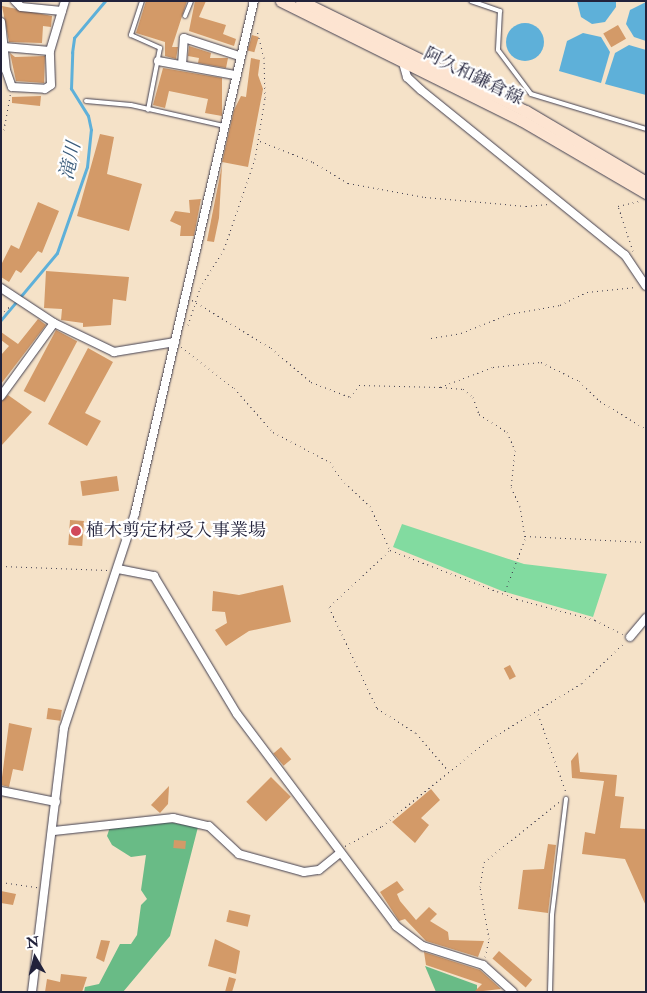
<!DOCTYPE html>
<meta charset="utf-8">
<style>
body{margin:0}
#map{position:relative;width:647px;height:993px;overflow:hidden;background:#f5e2c8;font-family:"IM FELL Double Pica","Noto Serif JP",serif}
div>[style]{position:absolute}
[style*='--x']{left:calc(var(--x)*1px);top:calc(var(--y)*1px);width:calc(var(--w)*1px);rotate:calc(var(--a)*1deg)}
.green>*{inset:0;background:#82dba0}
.forest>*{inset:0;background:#69bb86}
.water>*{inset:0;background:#5eb0d9}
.round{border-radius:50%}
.stream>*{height:2.5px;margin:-1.25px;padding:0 1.25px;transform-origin:1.25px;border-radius:1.25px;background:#5eb0d9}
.building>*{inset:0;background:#d39a68;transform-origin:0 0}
.path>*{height:1px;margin-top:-0.5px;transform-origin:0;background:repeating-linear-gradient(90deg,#423f50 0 1px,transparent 0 5px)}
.roads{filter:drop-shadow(0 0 1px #423f50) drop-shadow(0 0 1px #423f50)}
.lane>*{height:4px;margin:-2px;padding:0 2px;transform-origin:2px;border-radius:2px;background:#fff}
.street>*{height:8px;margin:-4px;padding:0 4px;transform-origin:4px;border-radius:4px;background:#fff}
.secondary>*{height:11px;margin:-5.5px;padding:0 5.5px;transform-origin:5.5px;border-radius:5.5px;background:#fde4d1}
.dots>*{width:14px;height:14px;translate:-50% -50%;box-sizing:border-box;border:2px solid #fff;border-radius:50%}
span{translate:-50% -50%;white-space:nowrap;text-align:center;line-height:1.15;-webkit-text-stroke:4.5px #fff;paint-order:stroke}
.street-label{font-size:18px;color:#22223b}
.poi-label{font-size:18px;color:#22223b}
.left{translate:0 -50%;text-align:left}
.water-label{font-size:19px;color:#3a5b7a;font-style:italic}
.frame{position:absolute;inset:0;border:2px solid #22223b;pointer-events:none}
.north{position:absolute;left:10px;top:933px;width:50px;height:50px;-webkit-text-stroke:4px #fff;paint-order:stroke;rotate:352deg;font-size:14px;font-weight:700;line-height:20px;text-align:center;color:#22223b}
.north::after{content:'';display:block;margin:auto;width:18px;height:22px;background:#22223b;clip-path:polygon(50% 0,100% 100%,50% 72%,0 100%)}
</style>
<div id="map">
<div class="green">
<div style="clip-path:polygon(402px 524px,524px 564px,607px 574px,593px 617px,502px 591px,393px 547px)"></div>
</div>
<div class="forest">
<div style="clip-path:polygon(156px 820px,198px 827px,170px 936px,123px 992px,84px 992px,85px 987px,99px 984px,120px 944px,131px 944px,137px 935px,141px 905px,147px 899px,141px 890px,146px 855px,131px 857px,112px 845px,107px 836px,111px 824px)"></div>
<div style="clip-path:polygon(425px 966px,477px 985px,477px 992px,436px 992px)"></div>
</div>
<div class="water">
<div style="clip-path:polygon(577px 1px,616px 1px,616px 7px,605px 22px,592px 24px,581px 17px)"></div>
<div style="clip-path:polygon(646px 2px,646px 41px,634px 37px,626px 24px,630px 10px)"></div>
<div class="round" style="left:506px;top:23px;width:38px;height:38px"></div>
<div style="clip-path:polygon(583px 33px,601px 37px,610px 52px,601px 83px,559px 71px,567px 41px)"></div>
<div style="clip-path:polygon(629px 45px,646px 50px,646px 95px,605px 84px,615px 53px)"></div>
</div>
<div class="stream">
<div style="--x:1;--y:320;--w:87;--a:-50.1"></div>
<div style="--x:57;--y:253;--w:91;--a:-70.8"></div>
<div style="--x:87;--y:167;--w:37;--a:-84"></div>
<div style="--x:91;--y:130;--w:14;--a:-102"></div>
<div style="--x:88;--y:116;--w:32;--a:-122"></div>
<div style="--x:71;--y:89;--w:36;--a:-88"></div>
<div style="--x:72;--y:53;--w:15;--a:-82"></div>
<div style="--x:74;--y:38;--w:48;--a:-50"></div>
</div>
<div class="building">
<div style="clip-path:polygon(146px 1px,187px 1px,172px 47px,178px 47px,176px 59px,165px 56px,165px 42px,136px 33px)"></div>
<div style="clip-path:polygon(195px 1px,206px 1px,199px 17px,226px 25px,223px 34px,236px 39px,234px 46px,189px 31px)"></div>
<div style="clip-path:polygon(2px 6px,52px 16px,51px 27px,43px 26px,42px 43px,9px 42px)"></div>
<div style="left:618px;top:25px;width:16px;height:17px;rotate:60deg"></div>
<div style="left:252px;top:35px;width:7px;height:16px;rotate:16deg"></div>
<div style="clip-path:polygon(189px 46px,211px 53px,210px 58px,228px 58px,226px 68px,198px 63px,199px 58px,188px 56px)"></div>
<div style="clip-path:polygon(10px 53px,15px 57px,45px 56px,44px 83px,16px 81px)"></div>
<div style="clip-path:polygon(251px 58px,260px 60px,258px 75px,263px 89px,248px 167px,222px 162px,234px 110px,241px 96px,246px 97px)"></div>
<div style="clip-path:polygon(163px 68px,222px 78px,222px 116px,205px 113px,208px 99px,174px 92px,169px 91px,165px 108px,153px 105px)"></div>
<div style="clip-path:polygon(41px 96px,40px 106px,12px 103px,12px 97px)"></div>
<div style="clip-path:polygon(100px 134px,114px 137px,107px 174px,142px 184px,129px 231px,77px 216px)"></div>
<div style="clip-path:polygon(222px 165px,219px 218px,214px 242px,207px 241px)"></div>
<div style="clip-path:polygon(201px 199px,194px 236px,180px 236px,181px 226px,170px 221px,175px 211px,190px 213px,189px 200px)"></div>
<div style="clip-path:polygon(38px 202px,59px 211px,42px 253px,38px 251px,21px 273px,16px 270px,9px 282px,1px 277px,1px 265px,11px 245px,19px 249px)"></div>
<div style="clip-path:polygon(46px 271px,129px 277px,126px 301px,113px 299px,111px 325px,83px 327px,83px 323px,61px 320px,62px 309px,44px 308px)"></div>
<div style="clip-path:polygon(38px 319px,46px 325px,1px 384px,1px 355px,9px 346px,1px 340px,1px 332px,18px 344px)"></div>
<div style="left:56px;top:330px;width:24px;height:69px;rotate:28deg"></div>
<div style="clip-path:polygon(88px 348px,113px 362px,85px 413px,101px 421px,87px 446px,48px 424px)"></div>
<div style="clip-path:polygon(8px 395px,32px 412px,1px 446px,1px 402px)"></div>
<div style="left:117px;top:476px;width:15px;height:37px;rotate:82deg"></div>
<div style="left:70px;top:520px;width:14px;height:25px;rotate:4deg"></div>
<div style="clip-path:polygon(283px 585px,291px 622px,249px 631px,226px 646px,215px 630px,227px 623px,225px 612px,212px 611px,213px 591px,239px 595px)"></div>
<div style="left:510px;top:665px;width:13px;height:7px;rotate:63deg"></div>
<div style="left:48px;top:708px;width:14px;height:11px;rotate:8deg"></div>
<div style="clip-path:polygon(9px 723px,32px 728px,23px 771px,13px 769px,9px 787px,1px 785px)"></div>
<div style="left:281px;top:747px;width:16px;height:10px;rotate:50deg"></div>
<div style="clip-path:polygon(578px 752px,580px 772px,617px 775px,615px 796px,624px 797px,620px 828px,646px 829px,646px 906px,625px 859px,582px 854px,585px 832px,595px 834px,604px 781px,572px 778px,571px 761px)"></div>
<div style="left:271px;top:777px;width:28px;height:35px;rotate:45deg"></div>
<div style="clip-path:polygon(169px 786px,168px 804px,160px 813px,151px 805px)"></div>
<div style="clip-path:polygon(431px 789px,440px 800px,421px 818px,429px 825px,415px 843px,392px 822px)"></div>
<div style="left:174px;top:840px;width:12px;height:8px;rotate:5deg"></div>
<div style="clip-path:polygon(548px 844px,556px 845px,548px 913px,518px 909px,523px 870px,544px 869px)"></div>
<div style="clip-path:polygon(397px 881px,404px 890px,397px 894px,400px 901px,416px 920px,429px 907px,437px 914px,430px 921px,448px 932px,449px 940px,484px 941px,478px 957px,426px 941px,405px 919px,399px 921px,380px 892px)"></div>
<div style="clip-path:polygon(1px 891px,16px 894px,13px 905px,1px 903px)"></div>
<div style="left:229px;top:910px;width:22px;height:12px;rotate:13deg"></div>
<div style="clip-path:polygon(215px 939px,240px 951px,236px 974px,208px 966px)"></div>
<div style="clip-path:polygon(101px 940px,110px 941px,104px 962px,96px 958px)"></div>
<div style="left:499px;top:951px;width:44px;height:10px;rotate:41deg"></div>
<div style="clip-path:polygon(424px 952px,480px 970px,501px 989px,474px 992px,482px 984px,426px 965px)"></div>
<div style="clip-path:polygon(61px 974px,87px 977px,82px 992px,45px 992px,47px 979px,60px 982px)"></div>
<div style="clip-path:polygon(229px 977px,236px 979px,232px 992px,225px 992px)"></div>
</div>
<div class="path">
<div style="--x:4;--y:130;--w:36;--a:-80"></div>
<div style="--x:260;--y:141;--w:57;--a:21.6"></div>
<div style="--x:313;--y:162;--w:41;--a:31"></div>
<div style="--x:348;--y:183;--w:78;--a:10.3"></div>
<div style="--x:425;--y:197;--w:101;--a:5.1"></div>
<div style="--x:526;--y:206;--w:23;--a:-5"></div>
<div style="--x:633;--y:251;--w:47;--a:-108.4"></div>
<div style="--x:618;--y:206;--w:23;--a:-13"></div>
<div style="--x:192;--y:300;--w:92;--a:31.3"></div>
<div style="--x:271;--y:348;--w:52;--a:40.4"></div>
<div style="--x:311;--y:382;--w:42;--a:21"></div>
<div style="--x:350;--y:397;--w:15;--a:-53"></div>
<div style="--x:359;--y:385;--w:81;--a:1.4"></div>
<div style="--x:440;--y:387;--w:57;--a:-20.7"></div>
<div style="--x:493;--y:367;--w:48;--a:-5.9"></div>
<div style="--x:541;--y:362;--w:42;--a:26.6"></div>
<div style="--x:579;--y:381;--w:29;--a:44"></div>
<div style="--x:600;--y:401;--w:54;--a:31.3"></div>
<div style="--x:1;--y:315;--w:14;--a:-45"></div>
<div style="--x:188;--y:325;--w:39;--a:-72"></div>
<div style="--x:200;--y:288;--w:46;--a:-58.4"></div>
<div style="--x:224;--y:249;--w:95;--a:-71"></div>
<div style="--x:255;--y:159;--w:62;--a:-80.7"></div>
<div style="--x:265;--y:98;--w:40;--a:-91.4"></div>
<div style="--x:264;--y:58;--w:30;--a:-104"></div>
<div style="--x:431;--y:338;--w:30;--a:-9"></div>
<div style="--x:461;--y:333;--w:52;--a:-21.6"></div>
<div style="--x:509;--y:314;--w:52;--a:-10"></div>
<div style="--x:560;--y:305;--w:30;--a:-26"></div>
<div style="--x:587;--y:292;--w:49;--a:-5.8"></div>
<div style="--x:181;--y:347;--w:67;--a:37.7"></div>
<div style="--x:234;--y:388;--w:59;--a:48.4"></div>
<div style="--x:273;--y:432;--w:64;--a:27.8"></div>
<div style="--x:330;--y:462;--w:20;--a:57"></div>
<div style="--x:341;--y:479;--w:40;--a:43"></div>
<div style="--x:370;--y:506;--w:48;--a:65.6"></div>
<div style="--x:390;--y:550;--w:136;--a:21.1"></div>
<div style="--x:517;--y:599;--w:81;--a:15.1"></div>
<div style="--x:595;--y:620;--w:31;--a:27"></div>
<div style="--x:441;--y:387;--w:22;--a:5"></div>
<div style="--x:463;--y:389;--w:13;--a:39"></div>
<div style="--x:473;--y:397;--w:18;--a:71"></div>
<div style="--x:479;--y:414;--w:33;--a:33"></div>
<div style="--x:507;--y:432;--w:20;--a:66"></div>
<div style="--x:515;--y:450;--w:37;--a:96"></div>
<div style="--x:511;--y:487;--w:21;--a:65"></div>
<div style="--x:520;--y:506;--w:33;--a:81"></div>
<div style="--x:525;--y:539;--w:59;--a:110.9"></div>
<div style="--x:525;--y:536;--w:121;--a:2.8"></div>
<div style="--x:389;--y:551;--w:82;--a:137"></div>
<div style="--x:329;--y:607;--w:112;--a:64.6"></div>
<div style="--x:377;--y:708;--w:46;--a:32.7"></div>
<div style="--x:416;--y:733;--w:48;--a:49.3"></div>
<div style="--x:1;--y:566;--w:107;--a:2.1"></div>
<div style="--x:538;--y:714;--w:83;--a:70.3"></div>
<div style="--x:345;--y:846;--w:42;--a:-28.4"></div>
<div style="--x:382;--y:826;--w:135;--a:-39"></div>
<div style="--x:487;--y:741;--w:111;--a:-31.4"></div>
<div style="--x:582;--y:683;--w:57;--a:-43.6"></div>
<div style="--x:1;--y:882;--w:37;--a:8"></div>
<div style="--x:485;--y:957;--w:18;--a:-77"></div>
<div style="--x:489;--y:939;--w:53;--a:-99.8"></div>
<div style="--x:480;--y:887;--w:25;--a:-81"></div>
<div style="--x:484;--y:862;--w:96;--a:-38.7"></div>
<div style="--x:1;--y:990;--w:6;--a:18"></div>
</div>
<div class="roads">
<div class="lane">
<div style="--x:142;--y:1;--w:36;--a:108"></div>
<div style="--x:131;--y:35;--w:32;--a:24"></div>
<div style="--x:160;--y:48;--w:63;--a:101"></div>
<div style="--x:471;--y:1;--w:31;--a:19"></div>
<div style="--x:500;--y:11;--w:39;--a:93"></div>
<div style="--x:498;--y:50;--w:55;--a:53.1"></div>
<div style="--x:531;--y:94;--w:120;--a:16.9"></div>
<div style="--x:185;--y:16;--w:16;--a:-68"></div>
<div style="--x:86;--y:101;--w:45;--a:5.1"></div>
<div style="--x:131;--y:105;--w:95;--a:12.7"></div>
<div style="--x:550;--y:992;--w:77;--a:-88.5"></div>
<div style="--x:552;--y:915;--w:117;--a:-83.1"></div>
</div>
<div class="street">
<div style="--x:15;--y:1;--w:8;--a:45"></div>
<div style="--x:21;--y:7;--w:41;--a:5.6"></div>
<div style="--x:1;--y:22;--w:48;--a:84.1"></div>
<div style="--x:6;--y:70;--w:18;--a:71"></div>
<div style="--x:12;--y:87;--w:33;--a:3"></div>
<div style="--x:45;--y:89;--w:7;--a:-34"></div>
<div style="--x:51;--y:85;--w:34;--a:-92"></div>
<div style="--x:50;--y:51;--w:52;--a:-73.3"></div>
<div style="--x:4;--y:47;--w:46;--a:5"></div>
<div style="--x:158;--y:61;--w:78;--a:10.3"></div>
<div style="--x:403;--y:63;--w:15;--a:74"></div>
<div style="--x:407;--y:77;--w:19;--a:43"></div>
<div style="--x:421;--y:90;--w:262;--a:39"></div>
<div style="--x:625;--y:255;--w:37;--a:56"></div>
<div style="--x:182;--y:65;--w:27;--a:-86"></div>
<div style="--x:184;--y:38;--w:58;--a:18.1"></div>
<div style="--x:1;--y:288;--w:64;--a:33.4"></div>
<div style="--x:54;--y:323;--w:67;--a:25.8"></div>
<div style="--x:114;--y:352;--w:62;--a:-9.3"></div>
<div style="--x:1;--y:396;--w:90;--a:-54"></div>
<div style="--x:118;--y:569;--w:37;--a:11"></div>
<div style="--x:154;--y:576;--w:161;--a:59"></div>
<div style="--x:237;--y:714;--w:265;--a:53.1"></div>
<div style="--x:396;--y:926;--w:34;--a:37"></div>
<div style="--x:423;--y:946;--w:63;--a:17.6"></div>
<div style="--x:483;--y:965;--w:40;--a:42"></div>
<div style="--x:630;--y:637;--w:25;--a:-50"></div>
<div style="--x:1;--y:791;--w:56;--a:11.3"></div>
<div style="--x:54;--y:831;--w:120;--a:-6.2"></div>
<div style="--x:173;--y:818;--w:37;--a:13"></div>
<div style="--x:209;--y:826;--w:41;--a:43"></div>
<div style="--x:239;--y:854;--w:67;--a:15.5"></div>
<div style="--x:304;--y:872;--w:15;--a:-8"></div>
<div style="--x:319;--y:870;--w:27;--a:-39"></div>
<div style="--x:32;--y:992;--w:266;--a:-83.1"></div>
<div style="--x:64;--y:728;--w:226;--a:-71.7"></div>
<div style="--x:135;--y:513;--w:526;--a:-76.92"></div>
</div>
<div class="secondary">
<div style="--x:281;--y:1;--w:268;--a:26.4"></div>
<div style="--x:521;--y:120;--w:145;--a:30.3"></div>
<div style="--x:301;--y:1;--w:250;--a:26.1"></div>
<div style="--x:526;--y:111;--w:139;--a:30.6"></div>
</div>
</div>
<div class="dots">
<div style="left:76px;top:531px;background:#d1495b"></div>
</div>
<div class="street-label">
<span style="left:473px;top:77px;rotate:26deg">阿久和鎌倉線</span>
</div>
<div class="poi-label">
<span class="left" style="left:86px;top:531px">植木剪定材受入事業場</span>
</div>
<div class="water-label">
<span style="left:71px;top:161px;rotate:-78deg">滝川</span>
</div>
<div class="frame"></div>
<div class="north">N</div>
</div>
